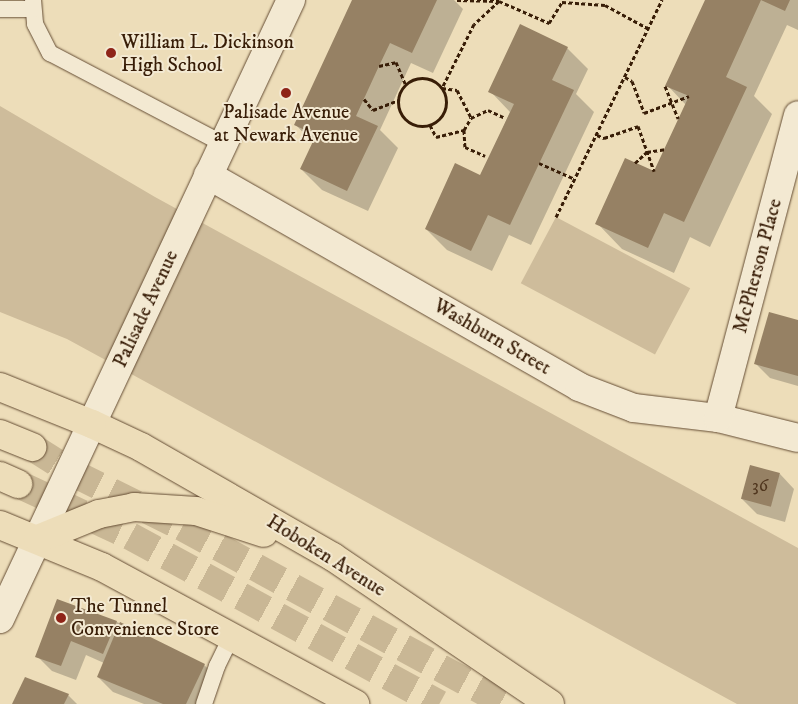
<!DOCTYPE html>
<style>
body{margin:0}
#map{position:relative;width:798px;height:704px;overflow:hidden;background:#edddb9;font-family:"IM FELL DW Pica",serif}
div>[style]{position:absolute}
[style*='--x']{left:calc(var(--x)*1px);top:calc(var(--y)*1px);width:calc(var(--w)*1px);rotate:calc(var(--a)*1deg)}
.green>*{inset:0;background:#cebc9b;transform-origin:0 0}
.shadow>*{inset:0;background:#0003}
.building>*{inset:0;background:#968164;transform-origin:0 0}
.motorway-tunnel>*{height:28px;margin-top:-14px;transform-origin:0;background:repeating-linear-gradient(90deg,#c9b795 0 28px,transparent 0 42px)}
.path>*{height:3px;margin-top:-1.5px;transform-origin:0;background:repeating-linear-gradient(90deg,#381d07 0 4px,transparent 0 6.5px)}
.path>.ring{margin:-1.5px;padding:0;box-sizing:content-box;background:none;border:3px solid #381d07;border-radius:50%}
.roads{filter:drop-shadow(0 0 1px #654d34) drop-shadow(0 0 1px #654d34)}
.service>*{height:16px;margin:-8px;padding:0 8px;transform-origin:8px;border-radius:8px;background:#f3e9d2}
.minor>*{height:28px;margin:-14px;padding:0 14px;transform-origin:14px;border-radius:14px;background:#f3e9d2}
.secondary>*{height:28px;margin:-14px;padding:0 14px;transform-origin:14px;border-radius:14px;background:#f3e9d2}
.primary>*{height:28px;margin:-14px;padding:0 14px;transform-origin:14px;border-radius:14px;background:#edddb9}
.motorway>*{height:28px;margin:-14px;padding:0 14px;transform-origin:14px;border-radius:14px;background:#edddb9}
.dots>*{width:14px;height:14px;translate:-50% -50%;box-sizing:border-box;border:2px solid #f3e9d2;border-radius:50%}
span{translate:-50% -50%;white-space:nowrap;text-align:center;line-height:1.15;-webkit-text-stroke:4px #f3e9d2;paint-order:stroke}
.number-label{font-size:18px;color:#50361e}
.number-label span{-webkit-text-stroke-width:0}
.poi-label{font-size:20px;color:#381d07}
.left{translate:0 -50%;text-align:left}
.street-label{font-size:20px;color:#381d07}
</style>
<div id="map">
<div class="green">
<div style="clip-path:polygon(0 106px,155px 197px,798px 548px,798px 704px,737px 704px,67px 339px,0 312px)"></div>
<div style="left:556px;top:217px;width:152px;height:75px;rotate:28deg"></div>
</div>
<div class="shadow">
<div style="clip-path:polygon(353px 0,454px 0,463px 9px,433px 73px,411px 63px,380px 130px,398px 148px,368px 211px,322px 190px,301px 169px,313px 143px,296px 125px)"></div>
<div style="clip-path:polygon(707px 0,798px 0,798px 30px,787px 25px,754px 96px,772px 114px,710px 247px,690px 237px,674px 273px,622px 249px,597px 223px,655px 173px,686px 105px,667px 85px)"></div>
<div style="clip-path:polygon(567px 48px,588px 69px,576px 94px,594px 112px,531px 245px,509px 235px,492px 271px,447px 250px,426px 229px,481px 177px,510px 112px,490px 91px)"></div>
<div style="clip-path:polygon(798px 322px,798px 386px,770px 378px,755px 363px)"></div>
<div style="clip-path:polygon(780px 474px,794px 489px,785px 522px,757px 514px,742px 499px)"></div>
<div style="clip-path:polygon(58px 601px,117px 622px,204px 665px,219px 679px,207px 704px,144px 704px,113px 692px,98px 677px,104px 663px,86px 655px,76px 680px,52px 671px,37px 656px)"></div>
<div style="clip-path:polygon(68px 695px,77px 704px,13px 704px)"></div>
</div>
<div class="building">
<div style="clip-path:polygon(352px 0,437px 0,412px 53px,390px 43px,379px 66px,356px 116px,378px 126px,347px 191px,300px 169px,316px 135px,294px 125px)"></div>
<div style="clip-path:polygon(705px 0,790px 0,785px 11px,761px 0,726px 77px,747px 87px,684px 222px,664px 213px,648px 248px,595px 224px,625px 158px,654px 171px,689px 96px,665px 86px)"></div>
<div style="clip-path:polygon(520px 24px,568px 47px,552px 80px,574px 90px,510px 225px,488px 215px,471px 251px,425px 229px,455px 163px,480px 175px,514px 104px,488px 92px)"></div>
<div style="clip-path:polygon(769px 312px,798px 320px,798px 376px,754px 364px)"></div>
<div style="left:750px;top:465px;width:31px;height:35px;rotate:15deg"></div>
<div style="clip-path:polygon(57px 599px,117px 621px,103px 654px,71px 641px,61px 666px,35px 657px)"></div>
<div style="clip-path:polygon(120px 622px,205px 664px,186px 704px,163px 704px,97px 677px)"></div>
<div style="clip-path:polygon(25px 677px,69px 694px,64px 704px,12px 704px)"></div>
</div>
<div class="motorway-tunnel">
<div style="--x:32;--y:447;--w:49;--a:32.4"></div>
<div style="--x:73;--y:473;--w:122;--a:26.4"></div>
<div style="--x:182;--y:527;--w:370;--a:28.6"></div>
<div style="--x:18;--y:484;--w:123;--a:24.9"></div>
<div style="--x:130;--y:536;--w:352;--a:28.5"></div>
</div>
<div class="path">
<div style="--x:457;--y:0;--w:42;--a:1.4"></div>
<div style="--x:499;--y:1;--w:55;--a:23.7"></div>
<div style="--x:549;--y:23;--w:25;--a:-58"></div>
<div style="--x:562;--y:2;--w:43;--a:4"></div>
<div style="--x:605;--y:5;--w:50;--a:28.6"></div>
<div style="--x:499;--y:1;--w:34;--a:137"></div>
<div style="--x:474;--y:24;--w:72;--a:116.6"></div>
<div style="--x:442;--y:88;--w:15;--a:8"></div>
<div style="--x:457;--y:90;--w:31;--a:63"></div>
<div style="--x:471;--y:118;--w:19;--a:-25"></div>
<div style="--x:488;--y:110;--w:17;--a:25"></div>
<div style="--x:379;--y:66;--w:17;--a:-13"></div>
<div style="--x:396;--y:62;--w:25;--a:67"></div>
<div style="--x:625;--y:77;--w:8;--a:30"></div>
<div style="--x:632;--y:81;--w:34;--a:69"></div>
<div style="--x:644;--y:113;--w:48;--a:-20.7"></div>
<div class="ring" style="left:398px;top:78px;width:45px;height:45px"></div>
<div style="--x:665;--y:86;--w:35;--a:68"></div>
<div style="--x:364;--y:99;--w:14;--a:51"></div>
<div style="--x:373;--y:110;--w:28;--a:-21"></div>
<div style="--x:430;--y:125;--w:13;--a:63"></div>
<div style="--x:436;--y:137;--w:29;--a:-14"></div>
<div style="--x:464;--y:130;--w:17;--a:87"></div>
<div style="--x:465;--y:147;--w:22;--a:24"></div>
<div style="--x:464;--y:130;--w:14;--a:-60"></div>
<div style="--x:597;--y:135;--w:8;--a:23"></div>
<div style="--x:604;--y:138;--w:36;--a:-19"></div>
<div style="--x:638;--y:126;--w:48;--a:70.4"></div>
<div style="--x:539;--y:163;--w:39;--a:24"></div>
<div style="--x:635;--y:163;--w:16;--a:-43"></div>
<div style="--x:647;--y:152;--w:18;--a:-9"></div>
<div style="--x:556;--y:217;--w:242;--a:-64"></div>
</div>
<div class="roads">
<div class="service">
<div style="--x:33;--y:0;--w:24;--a:85"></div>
<div style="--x:35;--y:24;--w:33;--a:63"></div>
<div style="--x:50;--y:53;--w:195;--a:27.7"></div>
<div style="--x:0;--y:9;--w:33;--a:0"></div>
<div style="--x:204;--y:704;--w:40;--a:-71.1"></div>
<div style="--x:217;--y:666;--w:34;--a:-64"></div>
</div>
<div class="minor">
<div style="--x:208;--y:175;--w:427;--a:29.7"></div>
<div style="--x:579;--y:387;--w:59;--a:20.9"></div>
<div style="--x:634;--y:408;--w:85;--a:6.8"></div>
<div style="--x:718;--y:418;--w:82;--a:14"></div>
<div style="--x:718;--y:418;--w:313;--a:-75.2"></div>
</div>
<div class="secondary">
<div style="--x:0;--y:619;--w:684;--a:-64.82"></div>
</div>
<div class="primary">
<div style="--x:92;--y:424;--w:54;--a:25.1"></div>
<div style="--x:141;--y:447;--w:221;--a:29.8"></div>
<div style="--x:333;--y:557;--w:262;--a:34.1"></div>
<div style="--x:0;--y:525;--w:110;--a:22.4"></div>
<div style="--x:102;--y:567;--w:288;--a:28.4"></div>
<div style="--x:38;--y:539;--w:66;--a:-22.3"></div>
<div style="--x:99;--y:514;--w:36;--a:-11"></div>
<div style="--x:134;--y:507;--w:62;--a:3.7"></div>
<div style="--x:196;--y:511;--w:71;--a:17.9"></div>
</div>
<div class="motorway">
<div style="--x:0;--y:387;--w:99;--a:21.9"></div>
<div style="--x:0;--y:434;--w:35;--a:22"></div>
<div style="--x:0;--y:476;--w:20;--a:24"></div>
</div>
</div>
<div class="dots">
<div style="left:111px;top:53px;background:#8f2418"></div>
<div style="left:286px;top:93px;background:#8f2418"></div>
<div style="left:61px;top:618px;background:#8f2418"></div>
</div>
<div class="number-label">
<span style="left:760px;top:486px">36</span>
</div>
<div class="poi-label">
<span class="left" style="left:121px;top:54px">William L. Dickinson<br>High School</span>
<span style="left:286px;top:124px">Palisade Avenue<br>at Newark Avenue</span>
<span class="left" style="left:71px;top:618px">The Tunnel<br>Convenience Store</span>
</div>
<div class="street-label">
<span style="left:758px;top:266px;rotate:-75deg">McPherson Place</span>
<span style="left:146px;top:309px;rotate:-65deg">Palisade Avenue</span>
<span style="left:492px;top:337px;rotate:30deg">Washburn Street</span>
<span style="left:326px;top:556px;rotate:32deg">Hoboken Avenue</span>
</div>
</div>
